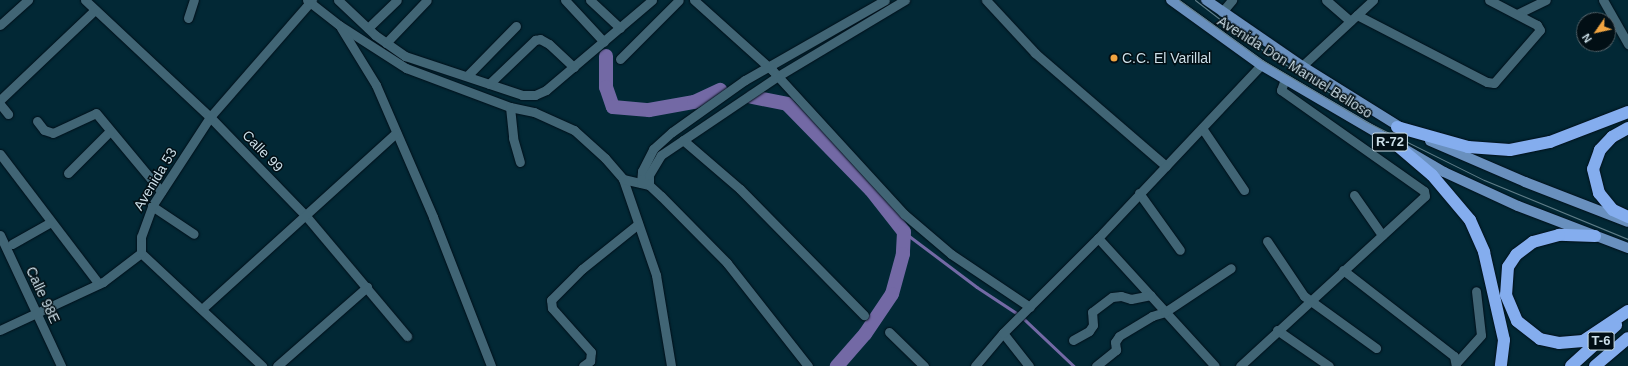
<!DOCTYPE html>
<style>
body{margin:0}
#map{position:relative;width:1628px;height:366px;overflow:hidden;background:#022835;font-family:Arial,sans-serif}
div>[style]{position:absolute}
[style*='--x']{left:calc(var(--x)*1px);top:calc(var(--y)*1px);width:calc(var(--w)*1px);rotate:calc(var(--a)*1deg)}
.stream>*{height:2.5px;margin:-1.25px;padding:0 1.25px;transform-origin:1.25px;border-radius:1.25px;background:#7369a5}
.river>*{height:14px;margin:-7px;padding:0 7px;transform-origin:7px;border-radius:7px;background:#7369a5}
.roads{filter:drop-shadow(0 0 1px #000f19) drop-shadow(0 0 1px #000f19)}
.minor>*{height:9px;margin:-4.5px;padding:0 4.5px;transform-origin:4.5px;border-radius:4.5px;background:#416575}
.major>*{height:10px;margin:-5px;padding:0 5px;transform-origin:5px;border-radius:5px;background:#6990be}
.highway>*{height:12px;margin:-6px;padding:0 6px;transform-origin:6px;border-radius:6px;background:#84adee}
.tram>*{height:1px;margin:-0.5px;padding:0 0.5px;transform-origin:0.5px;border-radius:0.5px;background:#607d88}
.dots>*{width:11px;height:11px;translate:-50% -50%;box-sizing:border-box;border:2px solid #020f15;border-radius:50%}
span{translate:-50% -50%;white-space:nowrap;text-align:center;line-height:1.15;-webkit-text-stroke:3px #020f15;paint-order:stroke}
.shield-label span{padding:1px 3px;background:#020f15;border:1px solid;border-radius:3px;-webkit-text-stroke-width:0}
.shield-label{font-size:13px;color:#ccdfe8;font-weight:700}
.poi-label{font-size:14px;color:#ccdfe8}
.left{translate:0 -50%;text-align:left}
.street-label{font-size:14px;color:#ccdfe8}
.north{position:absolute;left:1576px;top:12px;width:40px;height:40px;box-sizing:border-box;background:#020f15;border:1px solid #536269;border-radius:50%;rotate:236deg;font-size:11px;font-weight:700;line-height:16px;text-align:center;color:#ccdfe8}
.north::after{content:'';display:block;margin:auto;width:14px;height:18px;background:#f2a541;clip-path:polygon(50% 0,100% 100%,50% 72%,0 100%)}
</style>
<div id="map">
<div class="stream">
<div style="--x:904;--y:232;--w:91;--a:37"></div>
<div style="--x:977;--y:287;--w:49;--a:33.4"></div>
<div style="--x:1022;--y:317;--w:71;--a:43.3"></div>
</div>
<div class="river">
<div style="--x:606;--y:56;--w:31;--a:90"></div>
<div style="--x:606;--y:87;--w:21;--a:71"></div>
<div style="--x:613;--y:107;--w:36;--a:5"></div>
<div style="--x:649;--y:110;--w:46;--a:-10.1"></div>
<div style="--x:694;--y:102;--w:29;--a:-25"></div>
<div style="--x:752;--y:97;--w:36;--a:11"></div>
<div style="--x:787;--y:104;--w:120;--a:45.7"></div>
<div style="--x:871;--y:190;--w:53;--a:51.8"></div>
<div style="--x:904;--y:232;--w:22;--a:93"></div>
<div style="--x:903;--y:254;--w:41;--a:105.4"></div>
<div style="--x:892;--y:294;--w:48;--a:124"></div>
<div style="--x:865;--y:334;--w:43;--a:131.2"></div>
</div>
<div class="roads">
<div class="minor">
<div style="--x:85;--y:0;--w:171;--a:43.1"></div>
<div style="--x:210;--y:117;--w:138;--a:45.9"></div>
<div style="--x:306;--y:216;--w:157;--a:49.9"></div>
<div style="--x:307;--y:0;--w:41;--a:38"></div>
<div style="--x:339;--y:25;--w:80;--a:32.7"></div>
<div style="--x:406;--y:68;--w:111;--a:20.6"></div>
<div style="--x:510;--y:107;--w:25;--a:12"></div>
<div style="--x:534;--y:112;--w:44;--a:24.2"></div>
<div style="--x:574;--y:130;--w:42;--a:42.1"></div>
<div style="--x:605;--y:158;--w:28;--a:49"></div>
<div style="--x:623;--y:179;--w:102;--a:71"></div>
<div style="--x:656;--y:275;--w:92;--a:80.6"></div>
<div style="--x:338;--y:0;--w:51;--a:43.4"></div>
<div style="--x:375;--y:35;--w:37;--a:35"></div>
<div style="--x:405;--y:56;--w:123;--a:18.4"></div>
<div style="--x:522;--y:95;--w:13;--a:0"></div>
<div style="--x:535;--y:95;--w:12;--a:-24"></div>
<div style="--x:546;--y:90;--w:139;--a:-40.3"></div>
<div style="--x:565;--y:0;--w:57;--a:47.1"></div>
<div style="--x:590;--y:0;--w:41;--a:43"></div>
<div style="--x:694;--y:0;--w:106;--a:41.9"></div>
<div style="--x:773;--y:71;--w:194;--a:47.5"></div>
<div style="--x:904;--y:214;--w:62;--a:40.4"></div>
<div style="--x:951;--y:254;--w:95;--a:33.9"></div>
<div style="--x:986;--y:0;--w:72;--a:47.2"></div>
<div style="--x:1035;--y:53;--w:173;--a:40.8"></div>
<div style="--x:1326;--y:0;--w:32;--a:41"></div>
<div style="--x:1603;--y:0;--w:51;--a:60.4"></div>
<div style="--x:1222;--y:12;--w:16;--a:-50"></div>
<div style="--x:1517;--y:14;--w:32;--a:-26"></div>
<div style="--x:1357;--y:15;--w:146;--a:27.3"></div>
<div style="--x:1487;--y:82;--w:7;--a:8"></div>
<div style="--x:1494;--y:83;--w:70;--a:-49"></div>
<div style="--x:1540;--y:30;--w:6;--a:-121"></div>
<div style="--x:1537;--y:25;--w:54;--a:-152.5"></div>
<div style="--x:188;--y:18;--w:19;--a:-72"></div>
<div style="--x:0;--y:25;--w:38;--a:-42"></div>
<div style="--x:341;--y:28;--w:67;--a:58.4"></div>
<div style="--x:376;--y:85;--w:144;--a:66.6"></div>
<div style="--x:433;--y:217;--w:160;--a:68.7"></div>
<div style="--x:368;--y:28;--w:40;--a:-44"></div>
<div style="--x:386;--y:43;--w:59;--a:-46.4"></div>
<div style="--x:620;--y:59;--w:83;--a:-45"></div>
<div style="--x:1302;--y:66;--w:97;--a:-42.9"></div>
<div style="--x:467;--y:76;--w:70;--a:-45.6"></div>
<div style="--x:489;--y:84;--w:64;--a:-43.7"></div>
<div style="--x:535;--y:40;--w:5;--a:-11"></div>
<div style="--x:540;--y:39;--w:10;--a:29"></div>
<div style="--x:549;--y:44;--w:34;--a:43"></div>
<div style="--x:0;--y:100;--w:131;--a:-43.5"></div>
<div style="--x:0;--y:104;--w:13;--a:51"></div>
<div style="--x:510;--y:107;--w:31;--a:84"></div>
<div style="--x:513;--y:138;--w:25;--a:74"></div>
<div style="--x:37;--y:121;--w:11;--a:52"></div>
<div style="--x:44;--y:130;--w:9;--a:18"></div>
<div style="--x:53;--y:133;--w:47;--a:-24.9"></div>
<div style="--x:96;--y:113;--w:102;--a:50.2"></div>
<div style="--x:1202;--y:128;--w:75;--a:55.9"></div>
<div style="--x:683;--y:140;--w:75;--a:40.7"></div>
<div style="--x:740;--y:189;--w:177;--a:45.5"></div>
<div style="--x:0;--y:154;--w:163;--a:52.7"></div>
<div style="--x:68;--y:173;--w:59;--a:-45"></div>
<div style="--x:623;--y:179;--w:27;--a:13"></div>
<div style="--x:649;--y:185;--w:16;--a:43"></div>
<div style="--x:661;--y:196;--w:94;--a:45.4"></div>
<div style="--x:727;--y:263;--w:131;--a:51.8"></div>
<div style="--x:641;--y:183;--w:12;--a:-85"></div>
<div style="--x:642;--y:171;--w:25;--a:-63"></div>
<div style="--x:653;--y:149;--w:25;--a:-42"></div>
<div style="--x:672;--y:132;--w:90;--a:-35.5"></div>
<div style="--x:745;--y:80;--w:161;--a:-29.7"></div>
<div style="--x:649;--y:185;--w:10;--a:-90"></div>
<div style="--x:649;--y:175;--w:23;--a:-59"></div>
<div style="--x:661;--y:155;--w:141;--a:-34"></div>
<div style="--x:778;--y:76;--w:148;--a:-30.9"></div>
<div style="--x:1139;--y:193;--w:70;--a:54.3"></div>
<div style="--x:1354;--y:195;--w:49;--a:55"></div>
<div style="--x:152;--y:206;--w:50;--a:33.7"></div>
<div style="--x:0;--y:235;--w:145;--a:65"></div>
<div style="--x:1098;--y:238;--w:173;--a:47.6"></div>
<div style="--x:1267;--y:241;--w:66;--a:56.1"></div>
<div style="--x:1304;--y:296;--w:89;--a:35.8"></div>
<div style="--x:12;--y:244;--w:45;--a:-29.4"></div>
<div style="--x:141;--y:253;--w:166;--a:43"></div>
<div style="--x:1343;--y:270;--w:140;--a:37.8"></div>
<div style="--x:1454;--y:356;--w:10;--a:79"></div>
<div style="--x:203;--y:308;--w:261;--a:-42.2"></div>
<div style="--x:0;--y:330;--w:114;--a:-25"></div>
<div style="--x:103;--y:282;--w:48;--a:-37.3"></div>
<div style="--x:141;--y:253;--w:16;--a:-90"></div>
<div style="--x:141;--y:237;--w:33;--a:-70"></div>
<div style="--x:152;--y:206;--w:106;--a:-56.9"></div>
<div style="--x:210;--y:117;--w:155;--a:-48.9"></div>
<div style="--x:1277;--y:330;--w:63;--a:34.7"></div>
<div style="--x:889;--y:332;--w:49;--a:44.2"></div>
<div style="--x:1003;--y:333;--w:42;--a:51.8"></div>
<div style="--x:1073;--y:340;--w:18;--a:-29"></div>
<div style="--x:1089;--y:331;--w:7;--a:-56"></div>
<div style="--x:1093;--y:325;--w:13;--a:-94"></div>
<div style="--x:1092;--y:312;--w:25;--a:-37"></div>
<div style="--x:1112;--y:297;--w:9;--a:-6"></div>
<div style="--x:1121;--y:296;--w:10;--a:17"></div>
<div style="--x:1131;--y:299;--w:20;--a:-11"></div>
<div style="--x:1457;--y:362;--w:36;--a:-48"></div>
<div style="--x:1481;--y:335;--w:44;--a:-96.5"></div>
<div style="--x:277;--y:366;--w:120;--a:-41.3"></div>
<div style="--x:583;--y:366;--w:9;--a:-36"></div>
<div style="--x:590;--y:361;--w:9;--a:-84"></div>
<div style="--x:591;--y:352;--w:59;--a:-131.6"></div>
<div style="--x:552;--y:308;--w:8;--a:-97"></div>
<div style="--x:551;--y:300;--w:44;--a:-45"></div>
<div style="--x:582;--y:269;--w:72;--a:-38.8"></div>
<div style="--x:975;--y:366;--w:43;--a:-49.7"></div>
<div style="--x:1003;--y:333;--w:134;--a:-45"></div>
<div style="--x:1098;--y:238;--w:238;--a:-46.7"></div>
<div style="--x:1096;--y:366;--w:26;--a:-39"></div>
<div style="--x:1116;--y:350;--w:8;--a:-97"></div>
<div style="--x:1115;--y:342;--w:7;--a:-56"></div>
<div style="--x:1119;--y:336;--w:39;--a:-31"></div>
<div style="--x:1152;--y:316;--w:14;--a:-17"></div>
<div style="--x:1165;--y:312;--w:79;--a:-33.7"></div>
<div style="--x:1240;--y:366;--w:251;--a:-42.6"></div>
<div style="--x:1425;--y:196;--w:5;--a:-101"></div>
<div style="--x:1424;--y:191;--w:175;--a:-144.8"></div>
<div style="--x:1281;--y:90;--w:12;--a:-70"></div>
</div>
<div class="major">
<div style="--x:1171;--y:0;--w:111;--a:35.8"></div>
<div style="--x:1261;--y:65;--w:212;--a:30.3"></div>
<div style="--x:1444;--y:172;--w:81;--a:24.7"></div>
<div style="--x:1518;--y:206;--w:118;--a:20.9"></div>
<div style="--x:1206;--y:0;--w:116;--a:34.5"></div>
<div style="--x:1302;--y:66;--w:121;--a:31.9"></div>
<div style="--x:1430;--y:141;--w:103;--a:23.3"></div>
<div style="--x:1525;--y:182;--w:110;--a:21.2"></div>
</div>
<div class="highway">
<div style="--x:1397;--y:127;--w:74;--a:15.7"></div>
<div style="--x:1468;--y:147;--w:42;--a:4.1"></div>
<div style="--x:1510;--y:150;--w:41;--a:-11.3"></div>
<div style="--x:1550;--y:142;--w:84;--a:-21"></div>
<div style="--x:1628;--y:128;--w:18;--a:151"></div>
<div style="--x:1612;--y:137;--w:18;--a:133"></div>
<div style="--x:1600;--y:150;--w:20;--a:110"></div>
<div style="--x:1593;--y:169;--w:25;--a:76"></div>
<div style="--x:1599;--y:193;--w:22;--a:51"></div>
<div style="--x:1613;--y:210;--w:17;--a:25"></div>
<div style="--x:1399;--y:147;--w:43;--a:40.3"></div>
<div style="--x:1432;--y:175;--w:59;--a:49.8"></div>
<div style="--x:1470;--y:220;--w:35;--a:66"></div>
<div style="--x:1484;--y:252;--w:90;--a:77.2"></div>
<div style="--x:1504;--y:340;--w:26;--a:97"></div>
<div style="--x:1595;--y:236;--w:36;--a:-178"></div>
<div style="--x:1559;--y:235;--w:27;--a:165"></div>
<div style="--x:1533;--y:242;--w:21;--a:143"></div>
<div style="--x:1516;--y:255;--w:14;--a:124"></div>
<div style="--x:1508;--y:267;--w:28;--a:94"></div>
<div style="--x:1506;--y:295;--w:28;--a:67"></div>
<div style="--x:1517;--y:321;--w:29;--a:38"></div>
<div style="--x:1540;--y:339;--w:19;--a:12"></div>
<div style="--x:1559;--y:343;--w:24;--a:-5"></div>
<div style="--x:1583;--y:341;--w:54;--a:-33.7"></div>
<div style="--x:1571;--y:366;--w:61;--a:-42.3"></div>
<div style="--x:1595;--y:366;--w:43;--a:-40.3"></div>
</div>
</div>
<div class="tram">
<div style="--x:1179;--y:0;--w:102;--a:35.9"></div>
<div style="--x:1262;--y:60;--w:120;--a:30.6"></div>
<div style="--x:1365;--y:121;--w:133;--a:26.4"></div>
<div style="--x:1484;--y:180;--w:156;--a:22.3"></div>
<div style="--x:1195;--y:0;--w:66;--a:37.6"></div>
<div style="--x:1247;--y:40;--w:125;--a:32.5"></div>
</div>
<div class="dots">
<div style="left:1114px;top:58px;background:#f2a541"></div>
</div>
<div class="shield-label">
<span style="left:1390px;top:142px">R-72</span>
<span style="left:1601px;top:341px">T-6</span>
</div>
<div class="poi-label">
<span class="left" style="left:1122px;top:58px">C.C. El Varillal</span>
</div>
<div class="street-label">
<span style="left:1295px;top:67px;rotate:32deg">Avenida Don Manuel Belloso</span>
<span style="left:263px;top:151px;rotate:46deg">Calle 99</span>
<span style="left:155px;top:179px;rotate:-59deg">Avenida 53</span>
<span style="left:43px;top:295px;rotate:65deg">Calle 98E</span>
</div>
<div class="north">N</div>
</div>
